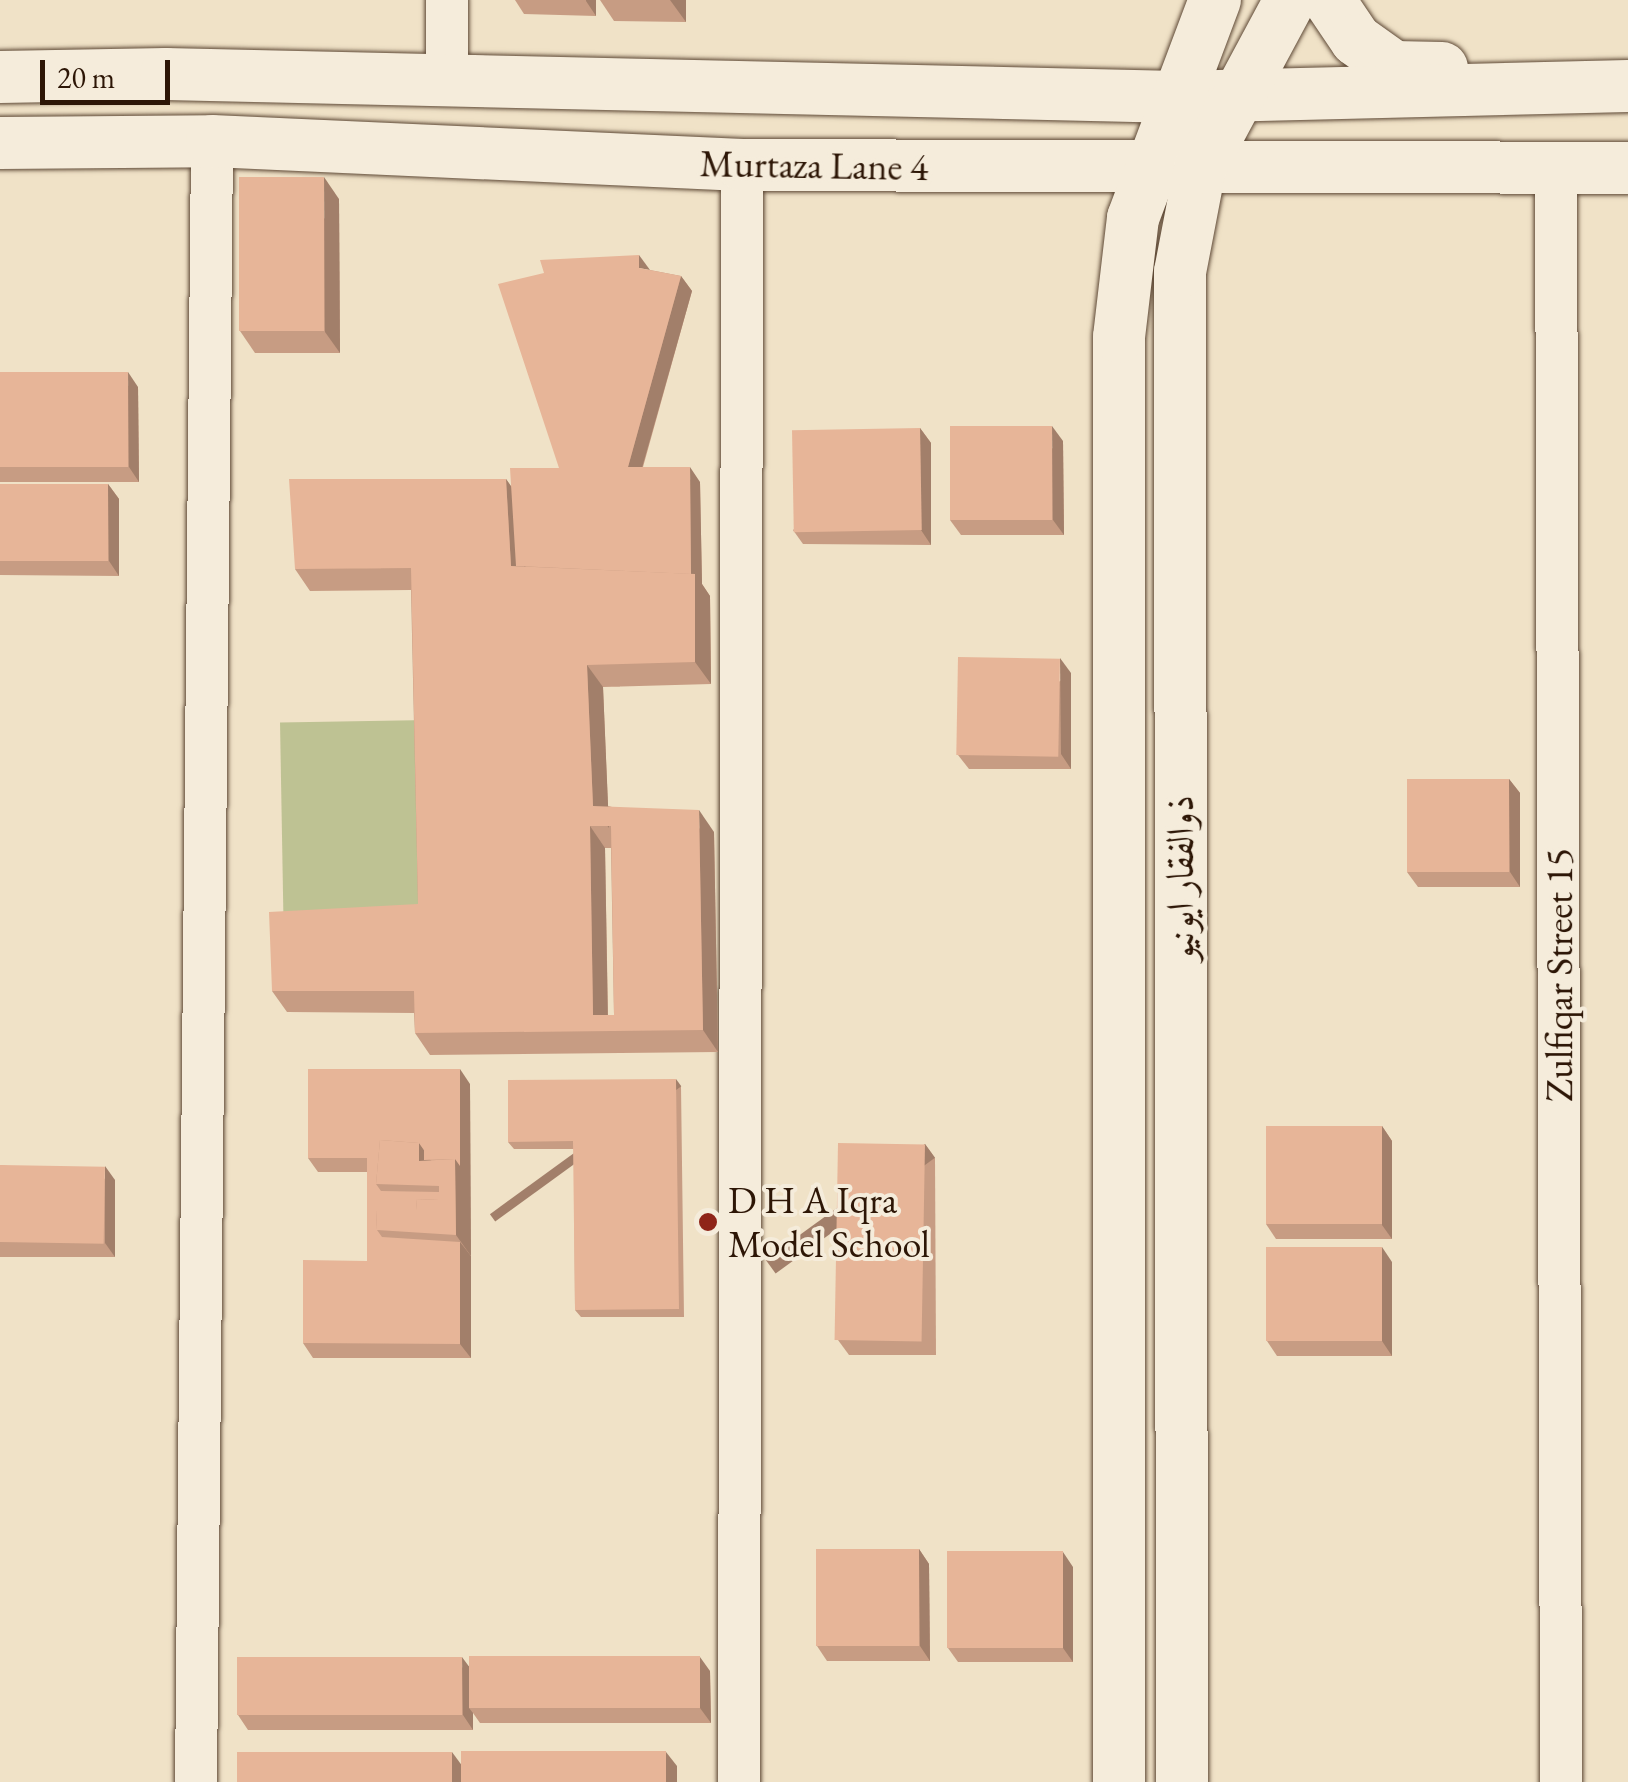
<!DOCTYPE html>
<meta charset="utf-8">
<style>
body{margin:0}
#map{position:relative;width:1628px;height:1782px;overflow:hidden;background:#f0e2c7;font-family:"EB Garamond",Amiri,serif}
div>[style]{position:absolute}
[style*='--x']{left:calc(var(--x)*1px);top:calc(var(--y)*1px);width:calc(var(--w)*1px);rotate:calc(var(--a)*1deg)}
.green>*{inset:0;background:#bec293;transform-origin:0 0}
.roads{filter:drop-shadow(0 0 2px #5e4936) drop-shadow(0 0 2px #5e4936)}
.minor>*{height:42px;margin:-21px;padding:0 21px;transform-origin:21px;border-radius:21px;background:#f5ecdb}
.tertiary>*{height:52px;margin:-26px;padding:0 26px;transform-origin:26px;border-radius:26px;background:#f5ecdb}
.wall>*{inset:0;background:#c79c83}
.shaded-wall>*{inset:0;background:#a27f6a;transform-origin:0 0}
.building>*{inset:0;background:#e7b598;transform-origin:0 0}
.dots>*{width:28px;height:28px;translate:-50% -50%;box-sizing:border-box;border:5px solid #f5ecdb;border-radius:50%}
span{translate:-50% -50%;white-space:nowrap;text-align:center;line-height:1.15;-webkit-text-stroke:8px #f5ecdb;paint-order:stroke}
.street-label{font-size:38px;color:#2d1606}
.poi-label{font-size:38px;color:#2d1606}
.left{translate:0 -50%;text-align:left}
.scale{position:absolute;left:40px;top:60px;width:130px;height:45px;box-sizing:border-box;border:5px solid #2d1606;border-top:0;padding-left:12px;font-size:30px;line-height:35px;white-space:nowrap;color:#2d1606;-webkit-text-stroke:8px #f5ecdb;paint-order:stroke}
</style>
<div id="map">
<div class="green">
<div style="left:429px;top:720px;width:206px;height:149px;rotate:89deg"></div>
</div>
<div class="roads">
<div class="minor">
<div style="--x:447;--y:0;--w:82;--a:90"></div>
<div style="--x:1556;--y:169;--w:1613;--a:89.82"></div>
<div style="--x:196;--y:1782;--w:1641;--a:-89.44"></div>
<div style="--x:739;--y:1782;--w:1617;--a:-89.89"></div>
</div>
<div class="tertiary">
<div style="--x:1329;--y:0;--w:48;--a:56"></div>
<div style="--x:1356;--y:40;--w:47;--a:35.4"></div>
<div style="--x:1394;--y:67;--w:48;--a:1.2"></div>
<div style="--x:0;--y:77;--w:166;--a:-1"></div>
<div style="--x:166;--y:74;--w:1012;--a:1.3"></div>
<div style="--x:1178;--y:97;--w:450;--a:-1.4"></div>
<div style="--x:0;--y:143;--w:212;--a:-0.5"></div>
<div style="--x:212;--y:141;--w:531;--a:2.59"></div>
<div style="--x:742;--y:165;--w:886;--a:0.19"></div>
<div style="--x:1119;--y:1782;--w:1445;--a:-90"></div>
<div style="--x:1119;--y:337;--w:120;--a:-83.3"></div>
<div style="--x:1133;--y:218;--w:233;--a:-69.4"></div>
<div style="--x:1182;--y:1782;--w:1510;--a:-90.08"></div>
<div style="--x:1180;--y:272;--w:106;--a:-79.1"></div>
<div style="--x:1200;--y:168;--w:191;--a:-61.8"></div>
</div>
</div>
<div class="wall">
<div style="clip-path:polygon(515px 0,596px 0,596px 16px,524px 14px)"></div>
<div style="clip-path:polygon(600px 0,686px 0,686px 22px,614px 21px)"></div>
<div style="clip-path:polygon(339px 199px,340px 353px,255px 353px,240px 331px)"></div>
<div style="clip-path:polygon(evenodd,650px 270px,681px 276px,692px 291px,643px 467px,700px 482px,702px 584px,710px 596px,711px 684px,603px 687px,608px 806px,714px 832px,718px 1052px,430px 1055px,415px 1033px,414px 1013px,287px 1012px,272px 991px,418px 904px,411px 590px,310px 591px,295px 569px,506px 479px,511px 486px,559px 468px,650px 270px,605px 848px,611px 848px,614px 1015px,608px 1015px,605px 848px)"></div>
<div style="clip-path:polygon(0 372px,138px 387px,139px 482px,0 482px)"></div>
<div style="clip-path:polygon(920px 428px,931px 443px,931px 545px,803px 544px,793px 530px)"></div>
<div style="clip-path:polygon(1063px 441px,1064px 535px,961px 535px,950px 520px)"></div>
<div style="clip-path:polygon(0 484px,108px 484px,119px 499px,119px 576px,0 575px)"></div>
<div style="clip-path:polygon(1071px 673px,1071px 769px,969px 769px,958px 755px)"></div>
<div style="clip-path:polygon(1509px 779px,1520px 793px,1520px 887px,1418px 887px,1407px 872px)"></div>
<div style="clip-path:polygon(470px 1084px,471px 1358px,313px 1358px,303px 1343px,367px 1261px,367px 1172px,318px 1172px,308px 1158px)"></div>
<div style="clip-path:polygon(681px 1086px,684px 1317px,581px 1317px,575px 1310px,574px 1149px,514px 1149px,508px 1142px)"></div>
<div style="clip-path:polygon(1382px 1126px,1392px 1141px,1392px 1239px,1276px 1239px,1266px 1224px)"></div>
<div style="clip-path:polygon(925px 1144px,935px 1158px,936px 1355px,849px 1355px,838px 1340px)"></div>
<div style="clip-path:polygon(0 1165px,115px 1180px,115px 1257px,0 1257px)"></div>
<div style="clip-path:polygon(1392px 1262px,1392px 1356px,1277px 1356px,1267px 1341px)"></div>
<div style="clip-path:polygon(919px 1549px,929px 1564px,930px 1661px,827px 1661px,817px 1646px)"></div>
<div style="clip-path:polygon(1073px 1567px,1073px 1662px,958px 1662px,948px 1648px)"></div>
<div style="clip-path:polygon(469px 1666px,710px 1671px,711px 1723px,480px 1723px,473px 1713px,473px 1730px,248px 1730px,238px 1715px)"></div>
</div>
<div class="shaded-wall">
<div style="clip-path:polygon(586px 0,596px 0,596px 16px,586px 1px)"></div>
<div style="clip-path:polygon(670px 0,686px 0,686px 22px)"></div>
<div style="clip-path:polygon(324px 177px,339px 199px,340px 353px,325px 332px)"></div>
<div style="clip-path:polygon(639px 255px,650px 270px,639px 268px)"></div>
<div style="clip-path:polygon(681px 276px,692px 291px,638px 482px,628px 467px)"></div>
<div style="clip-path:polygon(128px 372px,138px 387px,139px 482px,129px 467px)"></div>
<div style="clip-path:polygon(1052px 426px,1063px 441px,1064px 535px,1053px 520px)"></div>
<div style="clip-path:polygon(920px 428px,931px 443px,931px 545px,921px 530px)"></div>
<div style="clip-path:polygon(690px 467px,700px 482px,702px 584px,710px 596px,711px 684px,695px 662px,691px 578px)"></div>
<div style="clip-path:polygon(506px 479px,521px 501px,526px 573px,511px 566px)"></div>
<div style="clip-path:polygon(108px 484px,119px 499px,119px 576px,109px 561px)"></div>
<div style="clip-path:polygon(1060px 658px,1071px 673px,1071px 769px,1061px 754px)"></div>
<div style="clip-path:polygon(587px 665px,603px 687px,609px 828px,593px 806px)"></div>
<div style="clip-path:polygon(1509px 779px,1520px 793px,1520px 887px,1510px 872px)"></div>
<div style="clip-path:polygon(699px 810px,714px 832px,718px 1052px,703px 1030px)"></div>
<div style="clip-path:polygon(590px 826px,605px 848px,608px 1031px,593px 1015px)"></div>
<div style="clip-path:polygon(460px 1069px,470px 1084px,471px 1256px,456px 1235px,455px 1159px)"></div>
<div style="left:676px;top:1079px;width:9px;height:230px;rotate:54deg"></div>
<div style="clip-path:polygon(1382px 1126px,1392px 1141px,1392px 1239px,1382px 1225px)"></div>
<div style="clip-path:polygon(419px 1143px,434px 1165px,419px 1161px)"></div>
<div style="left:925px;top:1144px;width:17px;height:197px;rotate:54deg"></div>
<div style="clip-path:polygon(105px 1166px,115px 1180px,115px 1257px,105px 1243px)"></div>
<div style="clip-path:polygon(460px 1242px,471px 1256px,471px 1358px,460px 1344px)"></div>
<div style="clip-path:polygon(1382px 1247px,1392px 1262px,1392px 1356px,1382px 1341px)"></div>
<div style="clip-path:polygon(919px 1549px,929px 1564px,930px 1661px,920px 1646px)"></div>
<div style="clip-path:polygon(1063px 1552px,1073px 1567px,1073px 1662px,1063px 1648px)"></div>
<div style="clip-path:polygon(462px 1657px,473px 1672px,469px 1708px,473px 1713px,473px 1730px,463px 1715px)"></div>
<div style="clip-path:polygon(700px 1657px,710px 1671px,711px 1723px,700px 1708px)"></div>
<div style="clip-path:polygon(452px 1752px,463px 1767px,463px 1782px,452px 1782px)"></div>
<div style="clip-path:polygon(666px 1752px,677px 1766px,677px 1782px,666px 1782px)"></div>
</div>
<div class="building">
<div style="left:239px;top:177px;width:85px;height:154px"></div>
<div style="clip-path:polygon(639px 255px,639px 268px,681px 276px,628px 467px,690px 467px,691px 574px,516px 566px,510px 468px,559px 468px,498px 284px,544px 273px,540px 260px)"></div>
<div style="left:0;top:372px;width:128px;height:95px"></div>
<div style="left:950px;top:426px;width:102px;height:94px"></div>
<div style="left:920px;top:428px;width:102px;height:128px;rotate:89deg"></div>
<div style="clip-path:polygon(evenodd,289px 479px,506px 479px,511px 566px,695px 574px,695px 662px,587px 665px,593px 806px,699px 810px,703px 1030px,415px 1033px,414px 991px,272px 991px,269px 912px,418px 904px,411px 568px,295px 569px,289px 479px,590px 826px,611px 826px,614px 1015px,593px 1015px,590px 826px)"></div>
<div style="left:0;top:484px;width:108px;height:77px"></div>
<div style="left:958px;top:657px;width:102px;height:98px;rotate:1deg"></div>
<div style="left:1407px;top:779px;width:102px;height:93px"></div>
<div style="clip-path:polygon(308px 1069px,460px 1069px,460px 1166px,455px 1159px,424px 1160px,424px 1150px,419px 1143px,380px 1140px,376px 1184px,381px 1191px,439px 1192px,439px 1200px,416px 1199px,417px 1210px,376px 1210px,377px 1230px,382px 1237px,460px 1242px,460px 1344px,303px 1343px,303px 1260px,367px 1261px,367px 1158px,308px 1158px)"></div>
<div style="clip-path:polygon(676px 1079px,679px 1309px,575px 1310px,573px 1141px,508px 1142px,508px 1080px)"></div>
<div style="left:1266px;top:1126px;width:116px;height:98px"></div>
<div style="clip-path:polygon(380px 1140px,419px 1143px,419px 1161px,455px 1159px,456px 1235px,377px 1230px,376px 1210px,417px 1210px,416px 1199px,439px 1200px,439px 1186px,376px 1184px)"></div>
<div style="left:838px;top:1143px;width:87px;height:197px;rotate:1deg"></div>
<div style="left:0;top:1165px;width:105px;height:77px;rotate:1deg"></div>
<div style="left:1266px;top:1247px;width:116px;height:94px"></div>
<div style="left:816px;top:1549px;width:103px;height:97px"></div>
<div style="left:947px;top:1551px;width:116px;height:97px"></div>
<div style="left:469px;top:1656px;width:231px;height:52px"></div>
<div style="left:237px;top:1657px;width:225px;height:58px"></div>
<div style="left:461px;top:1751px;width:205px;height:31px"></div>
<div style="left:237px;top:1752px;width:215px;height:30px"></div>
</div>
<div class="dots">
<div style="left:708px;top:1222px;background:#8f2418"></div>
</div>
<div class="street-label">
<span style="left:814px;top:165px;rotate:1deg">Murtaza Lane 4</span>
<span style="left:1180px;top:878px;rotate:-90deg">ذوالفقار ایونیو</span>
<span style="left:1559px;top:975px;rotate:-90deg">Zulfiqar Street 15</span>
</div>
<div class="poi-label">
<span class="left" style="left:728px;top:1222px">D H A Iqra<br>Model School</span>
</div>
<div class="scale">20 m</div>
</div>
